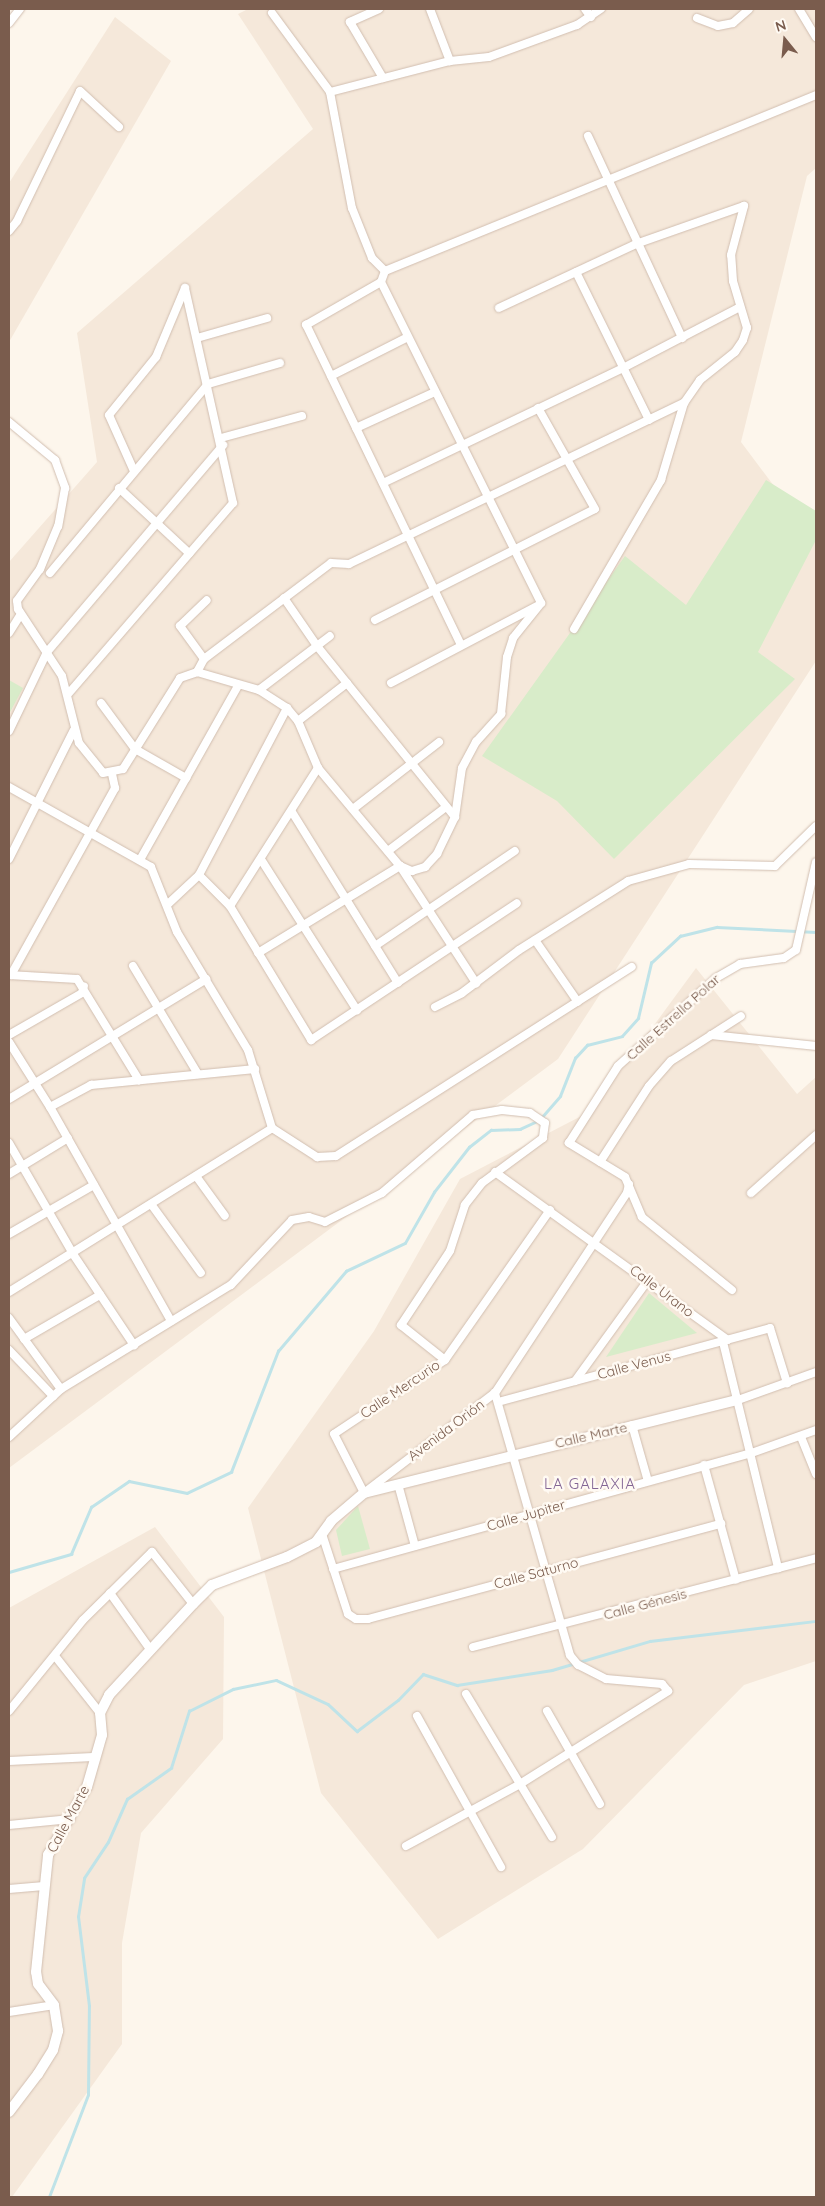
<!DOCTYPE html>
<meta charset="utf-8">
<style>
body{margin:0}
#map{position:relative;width:825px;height:2206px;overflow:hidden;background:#fdf6ec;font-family:Quicksand,sans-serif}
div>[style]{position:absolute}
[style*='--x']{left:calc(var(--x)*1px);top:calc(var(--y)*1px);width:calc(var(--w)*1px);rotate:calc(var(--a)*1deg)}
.residential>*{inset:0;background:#f5e8da}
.green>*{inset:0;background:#d8ecc9}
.stream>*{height:2.5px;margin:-1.25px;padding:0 1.25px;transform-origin:1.25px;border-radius:1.25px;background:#bfe3e8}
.roads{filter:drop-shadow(0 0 1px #d1beb0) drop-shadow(0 0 1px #d1beb0)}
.minor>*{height:8px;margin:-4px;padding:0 4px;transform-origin:4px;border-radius:4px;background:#fff}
.tertiary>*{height:10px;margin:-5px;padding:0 5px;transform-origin:5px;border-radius:5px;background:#fff}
span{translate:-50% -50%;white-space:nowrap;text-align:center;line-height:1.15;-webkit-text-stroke:5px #fffaf3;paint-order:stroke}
.street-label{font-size:14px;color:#7a5c4d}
.neighbourhood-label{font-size:15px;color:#846695;letter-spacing:1px}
.frame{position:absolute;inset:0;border:10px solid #7a5c4d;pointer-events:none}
.north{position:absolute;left:760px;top:15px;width:50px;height:50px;-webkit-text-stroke:4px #fffaf3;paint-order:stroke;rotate:343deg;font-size:14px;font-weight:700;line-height:20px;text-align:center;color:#7a5c4d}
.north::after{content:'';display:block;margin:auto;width:18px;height:22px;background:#7a5c4d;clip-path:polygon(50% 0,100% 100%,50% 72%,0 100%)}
</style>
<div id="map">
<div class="residential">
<div style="clip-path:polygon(248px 9px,816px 9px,816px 168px,807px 176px,741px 442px,816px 542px,816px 661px,558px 1059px,9px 1468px,9px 562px,97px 462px,77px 333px,313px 129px,238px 14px)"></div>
<div style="clip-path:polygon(115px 17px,171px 61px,9px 342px,9px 183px)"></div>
<div style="clip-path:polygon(696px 968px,797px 1094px,816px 1077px,816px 1661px,744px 1685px,583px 1849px,438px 1939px,321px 1793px,248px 1508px,374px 1331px,460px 1179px,591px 1111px)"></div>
<div style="clip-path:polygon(155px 1527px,224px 1617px,223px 1739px,141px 1833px,122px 1943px,122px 2044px,12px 2197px,9px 2197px,9px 1608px)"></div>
</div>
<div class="green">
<div style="clip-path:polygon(766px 480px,816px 511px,816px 540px,758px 652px,795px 679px,614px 859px,557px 801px,482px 756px,625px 556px,686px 605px)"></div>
<div style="clip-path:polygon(9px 680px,23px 688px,9px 714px)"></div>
<div style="clip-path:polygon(649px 1293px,697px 1333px,606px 1357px)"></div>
<div style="clip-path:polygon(358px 1506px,370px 1549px,342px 1556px,336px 1530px)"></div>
</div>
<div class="stream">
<div style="--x:541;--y:1118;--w:29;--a:-49"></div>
<div style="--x:560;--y:1096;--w:41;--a:-68.5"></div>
<div style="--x:575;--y:1058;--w:18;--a:-47"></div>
<div style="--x:587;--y:1045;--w:36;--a:-14"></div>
<div style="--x:622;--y:1036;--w:24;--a:-48"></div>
<div style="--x:638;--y:1018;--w:57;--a:-76.7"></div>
<div style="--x:651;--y:963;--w:40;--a:-43"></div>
<div style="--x:680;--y:936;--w:38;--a:-14"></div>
<div style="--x:717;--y:927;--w:99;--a:2.9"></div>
<div style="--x:9;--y:1572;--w:65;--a:-16.2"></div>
<div style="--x:71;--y:1554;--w:51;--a:-66.9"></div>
<div style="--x:91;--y:1507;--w:46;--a:-34.4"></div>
<div style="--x:129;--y:1481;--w:59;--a:11.7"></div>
<div style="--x:187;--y:1493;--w:49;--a:-25.5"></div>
<div style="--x:231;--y:1472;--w:130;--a:-68.8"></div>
<div style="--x:278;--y:1351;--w:105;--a:-49.6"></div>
<div style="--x:346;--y:1271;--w:65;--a:-25.4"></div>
<div style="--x:405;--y:1243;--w:59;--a:-60.4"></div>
<div style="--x:434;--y:1192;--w:57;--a:-52.1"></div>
<div style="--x:469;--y:1147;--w:28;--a:-38"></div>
<div style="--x:491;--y:1130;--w:29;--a:-2"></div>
<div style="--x:520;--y:1129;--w:19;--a:-25"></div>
<div style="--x:49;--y:2197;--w:109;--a:-69.1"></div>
<div style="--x:88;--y:2095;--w:89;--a:-89.4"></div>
<div style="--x:89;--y:2006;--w:90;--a:-97"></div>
<div style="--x:78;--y:1917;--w:39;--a:-81"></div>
<div style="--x:84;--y:1878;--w:43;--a:-56.3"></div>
<div style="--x:108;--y:1842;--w:47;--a:-66.2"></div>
<div style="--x:127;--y:1799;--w:54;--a:-35.2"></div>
<div style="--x:171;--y:1768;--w:60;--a:-72.5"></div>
<div style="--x:189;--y:1711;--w:49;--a:-26.6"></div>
<div style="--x:233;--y:1689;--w:44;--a:-11.8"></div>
<div style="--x:276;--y:1680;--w:57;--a:24.8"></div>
<div style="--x:328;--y:1704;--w:40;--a:43"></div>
<div style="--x:357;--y:1731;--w:51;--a:-37.1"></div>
<div style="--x:398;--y:1700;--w:36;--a:-46"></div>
<div style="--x:423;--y:1674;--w:36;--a:18"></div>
<div style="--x:457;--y:1685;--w:96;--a:-9"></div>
<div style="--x:552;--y:1670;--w:102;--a:-16.5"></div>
<div style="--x:650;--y:1641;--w:167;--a:-6.9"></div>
</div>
<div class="roads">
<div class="minor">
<div style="--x:379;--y:9;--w:32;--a:156"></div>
<div style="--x:350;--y:22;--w:65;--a:59.5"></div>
<div style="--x:430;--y:9;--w:56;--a:69"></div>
<div style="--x:585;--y:9;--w:10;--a:53"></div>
<div style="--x:799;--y:9;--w:33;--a:59"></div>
<div style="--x:272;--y:13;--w:98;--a:53.7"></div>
<div style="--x:330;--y:92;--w:118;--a:79.3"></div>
<div style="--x:352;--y:208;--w:54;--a:68.2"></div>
<div style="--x:372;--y:258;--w:18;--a:45"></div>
<div style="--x:697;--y:18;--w:22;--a:21"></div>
<div style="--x:718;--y:26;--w:15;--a:-11"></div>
<div style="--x:733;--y:23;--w:21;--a:-41"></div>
<div style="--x:9;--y:23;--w:18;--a:-52"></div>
<div style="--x:330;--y:92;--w:124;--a:-14.5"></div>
<div style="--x:450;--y:61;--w:39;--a:-6"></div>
<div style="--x:489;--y:57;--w:94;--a:-20"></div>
<div style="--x:577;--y:25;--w:29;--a:-34"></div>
<div style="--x:588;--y:136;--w:223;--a:65"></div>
<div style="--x:9;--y:231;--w:13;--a:-51"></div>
<div style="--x:17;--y:221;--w:144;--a:-64.1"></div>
<div style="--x:80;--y:91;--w:53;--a:42.7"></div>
<div style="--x:576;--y:272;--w:165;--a:63.7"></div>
<div style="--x:381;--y:282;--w:359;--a:63.5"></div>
<div style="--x:499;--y:308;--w:151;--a:-25"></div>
<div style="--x:636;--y:244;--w:114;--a:-19.4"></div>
<div style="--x:197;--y:338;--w:73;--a:-15.9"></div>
<div style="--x:331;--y:376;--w:86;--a:-26.9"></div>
<div style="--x:9;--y:422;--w:60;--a:39.6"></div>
<div style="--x:55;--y:460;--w:30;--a:70"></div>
<div style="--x:65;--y:488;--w:39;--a:100"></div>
<div style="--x:58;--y:526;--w:47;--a:112.7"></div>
<div style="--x:40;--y:569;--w:39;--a:126"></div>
<div style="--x:17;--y:601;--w:8;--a:83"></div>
<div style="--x:18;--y:609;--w:80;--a:56.7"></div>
<div style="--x:62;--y:676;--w:69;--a:75.8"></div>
<div style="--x:79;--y:743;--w:38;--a:51"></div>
<div style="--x:103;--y:773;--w:20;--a:-11"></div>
<div style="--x:123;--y:769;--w:107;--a:-57.9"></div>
<div style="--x:180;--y:678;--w:18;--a:-19"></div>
<div style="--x:197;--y:672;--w:65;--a:16.2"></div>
<div style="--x:259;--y:690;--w:33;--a:33"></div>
<div style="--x:287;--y:708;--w:17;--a:50"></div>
<div style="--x:298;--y:721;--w:51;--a:66.9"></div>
<div style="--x:318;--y:768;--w:128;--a:50.1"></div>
<div style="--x:400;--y:866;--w:13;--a:23"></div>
<div style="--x:412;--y:871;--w:14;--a:-17"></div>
<div style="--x:425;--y:867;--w:18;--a:-47"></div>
<div style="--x:437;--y:854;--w:41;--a:-64.1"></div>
<div style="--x:455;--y:817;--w:49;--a:-81.9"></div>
<div style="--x:462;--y:768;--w:30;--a:-62"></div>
<div style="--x:476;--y:742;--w:38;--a:-48"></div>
<div style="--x:501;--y:714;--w:57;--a:-84"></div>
<div style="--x:507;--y:657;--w:20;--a:-72"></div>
<div style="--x:513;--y:638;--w:45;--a:-51.3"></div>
<div style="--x:356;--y:428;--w:87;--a:-24.5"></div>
<div style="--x:221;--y:438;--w:84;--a:-15.2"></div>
<div style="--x:134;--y:471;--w:61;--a:-114.1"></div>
<div style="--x:109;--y:415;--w:75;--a:-51"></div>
<div style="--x:156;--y:357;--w:75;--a:-67.2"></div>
<div style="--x:383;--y:483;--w:266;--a:-25.6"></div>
<div style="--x:623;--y:368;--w:132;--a:-27.5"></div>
<div style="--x:119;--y:488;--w:96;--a:42.9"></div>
<div style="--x:50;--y:573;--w:246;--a:-50.1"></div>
<div style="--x:208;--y:384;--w:75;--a:-16.3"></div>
<div style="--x:284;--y:598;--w:58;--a:55.5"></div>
<div style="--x:317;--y:646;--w:220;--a:51.1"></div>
<div style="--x:375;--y:620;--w:246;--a:-26.8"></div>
<div style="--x:595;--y:509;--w:116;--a:-119.4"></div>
<div style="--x:574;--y:629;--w:173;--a:-59.7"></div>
<div style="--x:661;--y:480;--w:80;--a:-73.4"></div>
<div style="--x:684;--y:403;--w:28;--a:-55"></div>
<div style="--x:700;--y:380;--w:45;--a:-38.7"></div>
<div style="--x:735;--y:352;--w:14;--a:-56"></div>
<div style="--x:743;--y:340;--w:13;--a:-72"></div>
<div style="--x:747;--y:328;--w:49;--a:-106.6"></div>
<div style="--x:733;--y:281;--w:26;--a:-94"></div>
<div style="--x:731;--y:255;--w:51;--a:-75.1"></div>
<div style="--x:9;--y:633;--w:22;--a:-58"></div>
<div style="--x:461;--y:645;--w:356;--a:-115.8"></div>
<div style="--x:306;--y:325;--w:86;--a:-29.8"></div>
<div style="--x:381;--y:282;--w:12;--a:-70"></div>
<div style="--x:385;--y:271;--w:466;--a:-22.2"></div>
<div style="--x:204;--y:659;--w:41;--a:-126"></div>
<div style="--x:180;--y:626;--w:37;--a:-44"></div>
<div style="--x:197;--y:672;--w:15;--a:-62"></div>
<div style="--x:204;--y:659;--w:159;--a:-37.1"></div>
<div style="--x:331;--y:563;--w:18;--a:3"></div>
<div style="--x:349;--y:564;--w:372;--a:-25.7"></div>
<div style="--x:391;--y:683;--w:165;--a:-27.8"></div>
<div style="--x:259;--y:690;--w:89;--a:-37.3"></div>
<div style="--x:69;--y:693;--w:251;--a:-49.2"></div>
<div style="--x:233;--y:503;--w:220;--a:-102.6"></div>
<div style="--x:101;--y:703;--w:57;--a:53.5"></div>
<div style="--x:135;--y:749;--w:59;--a:29.6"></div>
<div style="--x:298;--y:721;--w:62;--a:-37.8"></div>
<div style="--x:9;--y:731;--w:88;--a:-64.3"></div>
<div style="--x:47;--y:652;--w:272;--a:-49.6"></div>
<div style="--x:9;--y:787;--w:163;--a:29.4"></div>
<div style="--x:151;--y:867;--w:70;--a:68.2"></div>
<div style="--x:177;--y:932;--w:138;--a:59"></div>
<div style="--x:248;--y:1050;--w:82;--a:72.9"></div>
<div style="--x:272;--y:1128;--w:54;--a:32.8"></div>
<div style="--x:317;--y:1157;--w:19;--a:-3"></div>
<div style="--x:336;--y:1156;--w:351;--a:-32.6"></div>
<div style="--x:353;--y:809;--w:109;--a:-37.9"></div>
<div style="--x:292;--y:812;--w:201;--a:58.2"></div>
<div style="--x:388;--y:851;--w:73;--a:-37.2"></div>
<div style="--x:141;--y:858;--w:197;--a:-60.6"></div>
<div style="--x:9;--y:859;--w:144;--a:-63.3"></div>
<div style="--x:262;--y:861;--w:177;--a:57.5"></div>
<div style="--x:199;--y:875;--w:44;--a:45"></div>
<div style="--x:230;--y:906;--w:157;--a:58.8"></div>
<div style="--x:311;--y:1040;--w:247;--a:-33.6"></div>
<div style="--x:168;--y:904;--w:42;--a:-43.1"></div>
<div style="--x:199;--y:875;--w:189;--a:-62.2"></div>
<div style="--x:230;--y:906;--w:164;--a:-57.5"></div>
<div style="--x:535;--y:940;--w:75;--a:55.3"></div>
<div style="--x:375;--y:946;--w:169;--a:-34.2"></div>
<div style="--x:258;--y:953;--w:167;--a:-31.5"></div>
<div style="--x:400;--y:866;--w:140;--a:57"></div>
<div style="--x:133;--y:966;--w:126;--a:59"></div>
<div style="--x:9;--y:975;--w:68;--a:3.4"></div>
<div style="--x:77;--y:979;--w:119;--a:58.5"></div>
<div style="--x:11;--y:975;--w:214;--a:-60.9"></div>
<div style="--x:115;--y:788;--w:14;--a:-102"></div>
<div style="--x:435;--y:1007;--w:30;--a:-27"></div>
<div style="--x:462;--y:993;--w:71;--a:-37"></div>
<div style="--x:519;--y:950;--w:129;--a:-32.3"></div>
<div style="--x:628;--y:881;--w:63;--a:-15.6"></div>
<div style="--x:689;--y:864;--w:86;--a:1.3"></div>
<div style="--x:775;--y:866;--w:57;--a:-44.3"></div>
<div style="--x:9;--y:1035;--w:84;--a:-29.9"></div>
<div style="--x:82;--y:993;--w:7;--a:-74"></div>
<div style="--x:711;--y:1035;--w:106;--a:6"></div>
<div style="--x:9;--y:1042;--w:77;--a:57.8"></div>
<div style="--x:50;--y:1107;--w:246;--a:60.5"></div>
<div style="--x:9;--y:1099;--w:231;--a:-31.3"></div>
<div style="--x:50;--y:1107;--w:47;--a:-28.2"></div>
<div style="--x:91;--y:1085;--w:165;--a:-5.6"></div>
<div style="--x:9;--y:1143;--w:128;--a:60"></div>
<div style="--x:73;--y:1254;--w:110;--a:56.2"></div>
<div style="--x:600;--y:1162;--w:90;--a:-57.2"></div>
<div style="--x:649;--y:1086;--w:33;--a:-49"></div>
<div style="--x:671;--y:1061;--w:83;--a:-32.7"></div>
<div style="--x:495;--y:1172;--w:287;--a:35.8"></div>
<div style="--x:9;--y:1174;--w:69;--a:-31.4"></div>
<div style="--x:196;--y:1176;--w:49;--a:54.1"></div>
<div style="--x:751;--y:1193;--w:87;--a:-41.7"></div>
<div style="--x:151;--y:1204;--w:85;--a:54.1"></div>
<div style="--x:550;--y:1210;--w:183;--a:125"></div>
<div style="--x:445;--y:1360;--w:133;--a:146.3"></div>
<div style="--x:334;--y:1434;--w:66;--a:63"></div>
<div style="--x:364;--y:1493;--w:165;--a:-37.4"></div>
<div style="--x:495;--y:1393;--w:240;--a:-56.6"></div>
<div style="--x:627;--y:1193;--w:9;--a:-77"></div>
<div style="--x:9;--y:1234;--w:98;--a:-30"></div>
<div style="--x:732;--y:1290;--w:116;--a:-141"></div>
<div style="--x:642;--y:1217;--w:43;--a:-113"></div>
<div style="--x:625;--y:1177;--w:66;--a:-148.7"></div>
<div style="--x:569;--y:1143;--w:91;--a:-57.5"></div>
<div style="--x:618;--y:1066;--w:132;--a:-41.9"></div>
<div style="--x:716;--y:978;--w:28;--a:-30"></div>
<div style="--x:740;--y:964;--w:44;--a:-7.8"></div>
<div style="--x:784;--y:958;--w:14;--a:-34"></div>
<div style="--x:796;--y:950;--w:90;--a:-77.2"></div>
<div style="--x:9;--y:1292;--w:310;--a:-31.9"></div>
<div style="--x:9;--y:1318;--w:88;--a:53.8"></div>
<div style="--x:24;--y:1339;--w:88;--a:-30.1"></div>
<div style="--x:723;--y:1342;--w:233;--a:76.3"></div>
<div style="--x:9;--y:1350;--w:64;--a:46.3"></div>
<div style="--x:575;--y:1381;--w:125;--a:-54.1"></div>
<div style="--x:738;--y:1400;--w:83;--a:-19.7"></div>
<div style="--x:498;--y:1402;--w:282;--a:-15.2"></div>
<div style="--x:770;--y:1328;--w:58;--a:72.8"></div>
<div style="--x:632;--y:1425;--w:58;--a:74.1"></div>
<div style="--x:9;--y:1437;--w:71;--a:-42.7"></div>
<div style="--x:61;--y:1389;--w:199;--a:-31.5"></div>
<div style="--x:231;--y:1285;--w:89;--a:-46.8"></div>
<div style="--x:292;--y:1220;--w:17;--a:-10"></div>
<div style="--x:309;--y:1217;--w:17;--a:17"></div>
<div style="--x:325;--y:1222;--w:64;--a:-27"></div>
<div style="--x:382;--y:1193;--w:120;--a:-40.6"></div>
<div style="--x:473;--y:1115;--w:29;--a:-10"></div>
<div style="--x:502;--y:1110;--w:28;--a:6"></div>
<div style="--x:530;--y:1113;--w:18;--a:34"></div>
<div style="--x:545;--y:1123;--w:15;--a:98"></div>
<div style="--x:543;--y:1138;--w:76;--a:143.6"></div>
<div style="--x:482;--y:1183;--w:28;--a:128"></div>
<div style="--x:465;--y:1205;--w:48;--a:108.1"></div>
<div style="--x:450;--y:1251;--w:89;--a:123.5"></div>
<div style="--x:401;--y:1325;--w:56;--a:38.5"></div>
<div style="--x:801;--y:1437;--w:40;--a:68"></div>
<div style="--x:704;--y:1465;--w:119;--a:74.5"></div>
<div style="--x:398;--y:1484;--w:64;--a:74.7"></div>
<div style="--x:322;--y:1534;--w:84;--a:72"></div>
<div style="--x:348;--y:1614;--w:9;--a:32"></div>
<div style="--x:356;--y:1619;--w:12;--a:0"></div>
<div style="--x:368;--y:1619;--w:366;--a:-15.1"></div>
<div style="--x:333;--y:1569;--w:432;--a:-15.5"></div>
<div style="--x:749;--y:1454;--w:71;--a:-19.7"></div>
<div style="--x:110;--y:1593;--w:69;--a:54.5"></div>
<div style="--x:473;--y:1647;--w:354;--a:-14.5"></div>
<div style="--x:55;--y:1656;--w:73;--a:51.7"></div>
<div style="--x:466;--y:1694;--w:167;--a:59"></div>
<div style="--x:9;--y:1711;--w:117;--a:-50.9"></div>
<div style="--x:83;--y:1620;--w:97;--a:-44.6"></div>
<div style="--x:152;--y:1552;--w:66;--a:51.7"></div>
<div style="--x:547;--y:1711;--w:107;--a:60.3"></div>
<div style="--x:417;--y:1716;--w:173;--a:60.9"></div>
<div style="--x:9;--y:1761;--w:84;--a:-2.7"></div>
<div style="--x:9;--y:1825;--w:62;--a:-5.5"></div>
<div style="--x:406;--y:1846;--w:130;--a:-28.5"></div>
<div style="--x:520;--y:1784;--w:175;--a:-32.1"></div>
<div style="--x:668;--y:1691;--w:9;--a:-131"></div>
<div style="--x:662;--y:1684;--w:56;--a:-174.9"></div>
<div style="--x:606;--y:1679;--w:31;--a:-153"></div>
<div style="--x:578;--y:1665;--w:13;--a:-129"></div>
<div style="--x:570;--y:1655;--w:273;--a:-106"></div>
<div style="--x:9;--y:1889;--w:35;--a:-5"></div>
<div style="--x:9;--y:2012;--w:46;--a:-8.8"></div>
</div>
<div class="tertiary">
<div style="--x:9;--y:2112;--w:48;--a:-52.7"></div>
<div style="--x:38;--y:2074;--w:28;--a:-58"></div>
<div style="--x:53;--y:2050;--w:20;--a:-75"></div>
<div style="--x:58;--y:2031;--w:26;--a:-99"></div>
<div style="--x:54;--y:2005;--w:26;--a:-127"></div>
<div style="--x:38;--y:1984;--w:12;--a:-99"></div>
<div style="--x:36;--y:1972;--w:118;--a:-84.1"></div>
<div style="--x:48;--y:1855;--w:78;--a:-60.2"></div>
<div style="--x:87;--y:1787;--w:54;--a:-73.9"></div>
<div style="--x:102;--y:1735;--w:22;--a:-95"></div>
<div style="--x:100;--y:1713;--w:20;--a:-63"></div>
<div style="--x:109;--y:1695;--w:124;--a:-47.3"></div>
<div style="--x:193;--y:1604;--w:27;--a:-45"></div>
<div style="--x:212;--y:1585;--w:80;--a:-20.5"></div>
<div style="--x:287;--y:1557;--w:33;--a:-27"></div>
<div style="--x:316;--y:1542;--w:26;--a:-54"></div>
<div style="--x:331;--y:1521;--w:43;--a:-40.3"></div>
<div style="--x:364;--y:1493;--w:385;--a:-14"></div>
</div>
</div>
<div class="street-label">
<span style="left:673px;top:1017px;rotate:-42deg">Calle Estrella Polar</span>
<span style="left:662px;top:1291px;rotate:37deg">Calle Urano</span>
<span style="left:634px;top:1365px;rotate:-15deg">Calle Venus</span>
<span style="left:400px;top:1389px;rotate:-34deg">Calle Mercurio</span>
<span style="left:446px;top:1430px;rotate:-37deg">Avenida Orión</span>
<span style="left:591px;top:1435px;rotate:-13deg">Calle Marte</span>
<span style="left:526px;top:1515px;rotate:-16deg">Calle Jupiter</span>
<span style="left:536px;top:1573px;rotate:-15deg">Calle Saturno</span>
<span style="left:645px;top:1604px;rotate:-15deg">Calle Génesis</span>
<span style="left:68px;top:1819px;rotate:-62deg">Calle Marte</span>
</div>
<div class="neighbourhood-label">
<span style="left:590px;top:1484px">LA GALAXIA</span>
</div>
<div class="frame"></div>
<div class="north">N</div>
</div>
